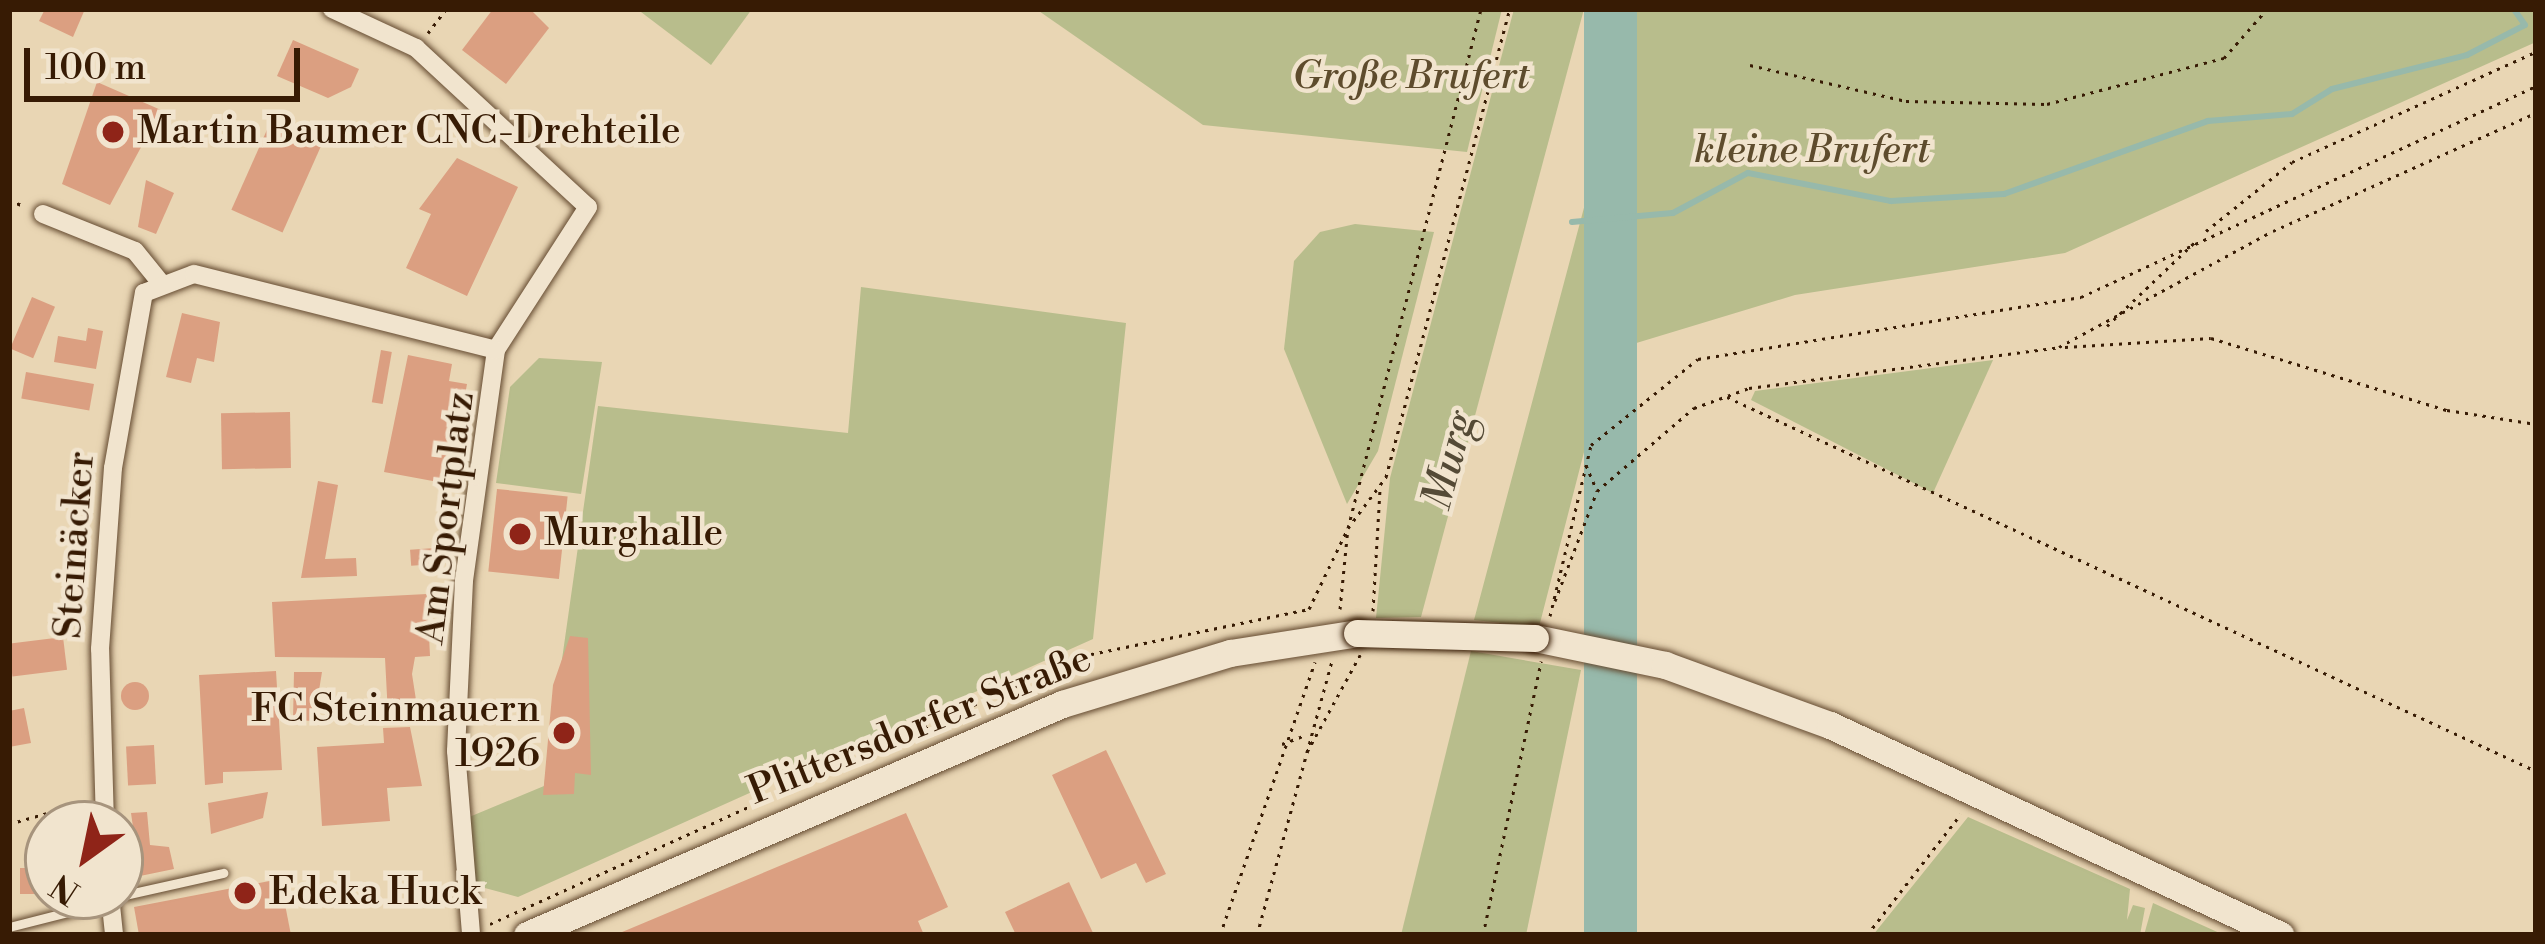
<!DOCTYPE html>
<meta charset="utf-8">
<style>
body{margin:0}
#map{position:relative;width:2545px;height:944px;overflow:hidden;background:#e9d6b4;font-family:"Libre Bodoni",serif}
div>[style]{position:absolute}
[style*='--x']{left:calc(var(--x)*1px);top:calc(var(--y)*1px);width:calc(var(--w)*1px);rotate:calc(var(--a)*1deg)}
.green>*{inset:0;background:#b8bd8c}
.water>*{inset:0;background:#97b9ab;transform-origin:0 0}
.stream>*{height:6px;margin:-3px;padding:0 3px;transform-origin:3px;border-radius:3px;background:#97b9ab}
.building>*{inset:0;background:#db9f81;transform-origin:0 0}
.round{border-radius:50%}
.path>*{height:3px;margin-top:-1.5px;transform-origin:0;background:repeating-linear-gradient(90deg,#371b04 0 3px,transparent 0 9px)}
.roads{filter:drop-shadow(0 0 3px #644a30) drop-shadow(0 0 3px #644a30)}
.service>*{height:9px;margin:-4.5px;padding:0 4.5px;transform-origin:4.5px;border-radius:4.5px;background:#f1e4ce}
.minor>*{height:18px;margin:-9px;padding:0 9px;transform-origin:9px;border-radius:9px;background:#f1e4ce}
.secondary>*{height:27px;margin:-13.5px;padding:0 13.5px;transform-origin:13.5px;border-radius:13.5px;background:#f1e4ce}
.bridges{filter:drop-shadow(0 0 3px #371b04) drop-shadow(0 0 3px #371b04)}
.secondary-bridge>*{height:27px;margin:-13.5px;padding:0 13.5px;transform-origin:13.5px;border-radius:13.5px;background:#f1e4ce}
.dots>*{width:33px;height:33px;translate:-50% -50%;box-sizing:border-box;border:6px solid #f1e4ce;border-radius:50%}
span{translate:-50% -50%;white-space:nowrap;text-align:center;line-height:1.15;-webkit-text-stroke:9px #f1e4ce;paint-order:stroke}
.park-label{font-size:39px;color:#5e4c2d;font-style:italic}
.poi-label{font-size:39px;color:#371b04}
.left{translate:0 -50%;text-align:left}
.right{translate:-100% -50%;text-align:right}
.street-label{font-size:39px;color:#371b04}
.water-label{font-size:42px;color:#544a36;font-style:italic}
.frame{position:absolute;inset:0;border:12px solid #371b04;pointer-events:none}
.north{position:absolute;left:24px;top:800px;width:120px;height:120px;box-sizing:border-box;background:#f1e4ce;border:3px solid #a7947d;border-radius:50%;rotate:213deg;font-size:33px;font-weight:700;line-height:48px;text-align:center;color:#371b04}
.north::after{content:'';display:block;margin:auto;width:42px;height:54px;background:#8f2418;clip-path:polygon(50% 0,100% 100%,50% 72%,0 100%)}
.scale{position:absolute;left:24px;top:48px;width:276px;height:54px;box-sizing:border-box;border:6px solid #371b04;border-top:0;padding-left:15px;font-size:36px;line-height:42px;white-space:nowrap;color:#371b04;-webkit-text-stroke:9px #f1e4ce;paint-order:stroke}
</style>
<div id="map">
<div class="green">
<div style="clip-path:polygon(637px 9px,752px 9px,711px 65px)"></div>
<div style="clip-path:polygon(1036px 9px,1502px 9px,1467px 152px,1203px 125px)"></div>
<div style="clip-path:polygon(1514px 9px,1584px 9px,1421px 617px,1376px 618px,1390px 478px)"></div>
<div style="clip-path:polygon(1637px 9px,2536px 9px,2536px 42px,2065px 253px,1795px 295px,1610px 351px,1539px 627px,1474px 620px)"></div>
<div style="clip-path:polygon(1355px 224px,1434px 232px,1378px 451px,1347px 504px,1284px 349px,1294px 261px,1320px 232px)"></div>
<div style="clip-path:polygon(861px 287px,1126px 323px,1093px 639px,518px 897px,470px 884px,462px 820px,544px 786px,598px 406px,848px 433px)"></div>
<div style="clip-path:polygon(539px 358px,602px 362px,581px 494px,496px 483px,510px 387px)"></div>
<div style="clip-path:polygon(1993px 360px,1933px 493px,1751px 400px,1755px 391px)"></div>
<div style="clip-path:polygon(1471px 651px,1581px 670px,1526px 935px,1401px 935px)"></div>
<div style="clip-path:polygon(1968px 817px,2130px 889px,2127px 920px,2133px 905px,2145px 908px,2140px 935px,1873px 935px)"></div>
<div style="clip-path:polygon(2153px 903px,2224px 935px,2144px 935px)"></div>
</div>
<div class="water">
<div style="left:1584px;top:9px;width:53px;height:957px"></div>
</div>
<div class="stream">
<div style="--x:1572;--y:222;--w:101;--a:-5.1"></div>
<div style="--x:1673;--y:213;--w:85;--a:-28.1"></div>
<div style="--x:1748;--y:173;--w:146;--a:11.1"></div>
<div style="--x:1891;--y:201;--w:113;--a:-3.5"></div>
<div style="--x:2004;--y:194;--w:217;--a:-19.7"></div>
<div style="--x:2208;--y:121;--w:84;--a:-4.8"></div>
<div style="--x:2292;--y:114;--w:47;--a:-32"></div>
<div style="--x:2332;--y:89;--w:139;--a:-14.1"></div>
<div style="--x:2467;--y:55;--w:65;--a:-27.3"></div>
<div style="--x:2525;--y:25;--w:19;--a:-125"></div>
</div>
<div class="building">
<div style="clip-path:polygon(45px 9px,85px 9px,73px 37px,39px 21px)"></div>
<div style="clip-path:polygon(493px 9px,530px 9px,549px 28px,506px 84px,462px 50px)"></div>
<div style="clip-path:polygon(293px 40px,359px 69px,351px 87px,328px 98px,277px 76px)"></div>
<div style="clip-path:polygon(97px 82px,161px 110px,110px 205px,62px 184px)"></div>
<div style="left:270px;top:123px;width:56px;height:95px;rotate:24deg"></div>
<div style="clip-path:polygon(457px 158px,518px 187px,467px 296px,406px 268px,431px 214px,419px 209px)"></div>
<div style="clip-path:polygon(146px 180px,174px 193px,156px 234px,138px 227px)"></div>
<div style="left:32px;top:297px;width:25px;height:56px;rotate:23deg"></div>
<div style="clip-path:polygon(182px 313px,220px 322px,214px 362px,197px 358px,191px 383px,166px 377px)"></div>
<div style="clip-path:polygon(88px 328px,103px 331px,96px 369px,54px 362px,58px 336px,86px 341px)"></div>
<div style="left:381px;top:350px;width:11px;height:53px;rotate:10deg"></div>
<div style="clip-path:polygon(408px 355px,452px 364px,449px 381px,467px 384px,449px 484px,384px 472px)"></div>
<div style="left:26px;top:372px;width:69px;height:27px;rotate:10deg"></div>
<div style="left:290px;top:412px;width:56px;height:69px;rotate:89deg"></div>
<div style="clip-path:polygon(318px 481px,338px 485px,325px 559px,356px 558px,357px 576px,301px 578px)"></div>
<div style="left:497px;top:489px;width:71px;height:83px;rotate:6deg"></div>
<div style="left:435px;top:548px;width:16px;height:25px;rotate:86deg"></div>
<div style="clip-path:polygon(427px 594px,430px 656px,415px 657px,412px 674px,418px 713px,388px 715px,385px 658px,275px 657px,272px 602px)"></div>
<div style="clip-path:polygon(570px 636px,588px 638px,591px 775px,575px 773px,574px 794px,543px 795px,553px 685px)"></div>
<div style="left:63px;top:637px;width:33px;height:55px;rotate:83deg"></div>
<div style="clip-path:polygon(276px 671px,282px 770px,223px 772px,223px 783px,205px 785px,199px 675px)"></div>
<div style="clip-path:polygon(294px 672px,322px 672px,314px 721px,293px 720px)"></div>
<div class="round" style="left:121px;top:682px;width:28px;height:28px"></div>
<div style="clip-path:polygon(24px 708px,31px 743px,9px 747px,9px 711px)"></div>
<div style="clip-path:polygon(410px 727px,422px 786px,387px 788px,390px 821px,322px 826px,317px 747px,384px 743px,383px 728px)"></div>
<div style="left:154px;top:745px;width:39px;height:28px;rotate:87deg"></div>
<div style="clip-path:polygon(1106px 750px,1166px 874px,1146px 883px,1136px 863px,1101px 879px,1052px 775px)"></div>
<div style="clip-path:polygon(268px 792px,263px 818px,211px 834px,208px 803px)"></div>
<div style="clip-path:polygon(147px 812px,150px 845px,169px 847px,174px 869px,140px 876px,131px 813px)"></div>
<div style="clip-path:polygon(906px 813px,948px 907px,918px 921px,924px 935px,615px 935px)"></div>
<div style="left:48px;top:868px;width:26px;height:28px;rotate:90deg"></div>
<div style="clip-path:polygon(280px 879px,291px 935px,139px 935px,134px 907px)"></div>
<div style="clip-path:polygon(1069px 882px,1094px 935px,1016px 935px,1005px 912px)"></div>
</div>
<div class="path">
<div style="--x:428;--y:33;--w:30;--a:-53"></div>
<div style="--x:1750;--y:65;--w:160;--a:13"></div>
<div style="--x:1906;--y:101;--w:141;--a:1.2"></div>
<div style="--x:2047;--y:104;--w:183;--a:-14.6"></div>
<div style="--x:2224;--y:58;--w:65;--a:-48.7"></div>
<div style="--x:9;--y:200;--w:16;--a:22"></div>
<div style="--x:2206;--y:231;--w:110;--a:-38.7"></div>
<div style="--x:2292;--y:162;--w:268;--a:-24.3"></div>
<div style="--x:2107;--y:326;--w:122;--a:-43.7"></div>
<div style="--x:2065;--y:347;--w:146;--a:-3.5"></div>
<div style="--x:2211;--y:338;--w:247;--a:17"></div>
<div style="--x:2447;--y:410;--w:90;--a:8.9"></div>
<div style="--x:1727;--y:397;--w:891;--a:24.81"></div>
<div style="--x:1586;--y:465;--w:26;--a:67"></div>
<div style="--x:1555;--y:601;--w:118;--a:-69.1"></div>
<div style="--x:1597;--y:491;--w:128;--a:-40.6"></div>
<div style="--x:1694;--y:408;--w:59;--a:-20"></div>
<div style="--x:1749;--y:388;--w:313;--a:-7.5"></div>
<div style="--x:2059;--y:347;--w:243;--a:-28.5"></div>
<div style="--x:2273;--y:231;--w:288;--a:-24.2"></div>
<div style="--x:1340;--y:609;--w:81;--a:-84.4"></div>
<div style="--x:1348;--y:528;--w:64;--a:-53.3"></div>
<div style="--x:1386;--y:477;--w:484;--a:-75.2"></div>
<div style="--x:1373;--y:611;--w:120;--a:-86.7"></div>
<div style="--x:1550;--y:616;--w:176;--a:-76.5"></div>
<div style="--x:1591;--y:445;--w:137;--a:-38.8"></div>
<div style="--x:1698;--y:359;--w:388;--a:-9.2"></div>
<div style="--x:2081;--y:297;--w:502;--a:-24.88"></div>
<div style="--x:1282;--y:744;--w:25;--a:-21"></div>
<div style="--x:1307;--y:752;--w:111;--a:-61.3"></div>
<div style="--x:9;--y:824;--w:79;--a:-16.1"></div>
<div style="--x:490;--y:924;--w:650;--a:-24.36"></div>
<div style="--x:1082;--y:656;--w:232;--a:-11.7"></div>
<div style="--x:1309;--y:609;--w:90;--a:-64.3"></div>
<div style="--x:1348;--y:528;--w:536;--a:-75.63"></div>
<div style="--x:1220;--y:935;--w:289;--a:-70.8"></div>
<div style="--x:1257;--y:935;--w:285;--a:-74.7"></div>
<div style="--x:1483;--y:935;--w:280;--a:-78"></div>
<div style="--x:1867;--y:935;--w:153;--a:-52.2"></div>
</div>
<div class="roads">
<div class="service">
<div style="--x:120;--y:896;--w:106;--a:-12.6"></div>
<div style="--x:9;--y:927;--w:105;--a:-14.3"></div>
</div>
<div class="minor">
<div style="--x:332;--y:9;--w:93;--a:24.9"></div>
<div style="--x:416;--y:48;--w:234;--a:42.8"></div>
<div style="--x:588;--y:207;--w:170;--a:122.8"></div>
<div style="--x:496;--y:350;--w:233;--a:97.9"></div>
<div style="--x:464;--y:581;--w:170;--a:92.7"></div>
<div style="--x:456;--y:751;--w:185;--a:85.3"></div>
<div style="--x:43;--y:214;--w:99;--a:21.9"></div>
<div style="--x:135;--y:251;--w:38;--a:51"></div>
<div style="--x:105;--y:824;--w:175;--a:-91.6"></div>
<div style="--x:100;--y:649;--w:181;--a:-85.9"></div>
<div style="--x:113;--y:468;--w:178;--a:-80"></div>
<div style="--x:144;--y:293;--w:53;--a:-20.8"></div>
<div style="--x:194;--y:274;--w:311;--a:14.1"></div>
<div style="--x:110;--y:896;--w:39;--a:84"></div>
</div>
<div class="secondary">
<div style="--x:1535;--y:638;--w:133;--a:11.7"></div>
<div style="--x:1665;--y:665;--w:176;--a:20"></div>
<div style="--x:1830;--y:725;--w:497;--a:25"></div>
<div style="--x:527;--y:935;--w:583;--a:-23.35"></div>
<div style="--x:1062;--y:704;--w:176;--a:-16.9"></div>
<div style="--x:1230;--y:653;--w:129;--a:-8.9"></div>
</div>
</div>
<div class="bridges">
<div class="secondary-bridge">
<div style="--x:1357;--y:633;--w:178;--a:1.6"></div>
</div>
</div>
<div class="dots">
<div style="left:113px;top:132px;background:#8f2418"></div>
<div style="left:520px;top:534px;background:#8f2418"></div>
<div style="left:564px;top:733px;background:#8f2418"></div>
<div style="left:245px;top:893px;background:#8f2418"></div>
</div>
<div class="park-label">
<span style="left:1411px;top:77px">Große Brufert</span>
<span style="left:1812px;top:151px">kleine Brufert</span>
</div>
<div class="poi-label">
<span class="left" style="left:137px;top:132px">Martin Baumer CNC-Drehteile</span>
<span class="left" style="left:544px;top:534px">Murghalle</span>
<span class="right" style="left:540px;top:733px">FC Steinmauern<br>1926</span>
<span class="left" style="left:269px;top:893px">Edeka Huck</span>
</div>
<div class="street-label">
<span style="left:447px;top:518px;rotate:-83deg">Am Sportplatz</span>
<span style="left:76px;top:545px;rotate:-86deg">Steinäcker</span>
<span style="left:920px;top:726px;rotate:-22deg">Plittersdorfer Straße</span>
</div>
<div class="water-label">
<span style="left:1450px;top:461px;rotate:-75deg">Murg</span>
</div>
<div class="frame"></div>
<div class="north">N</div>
<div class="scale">100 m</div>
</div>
